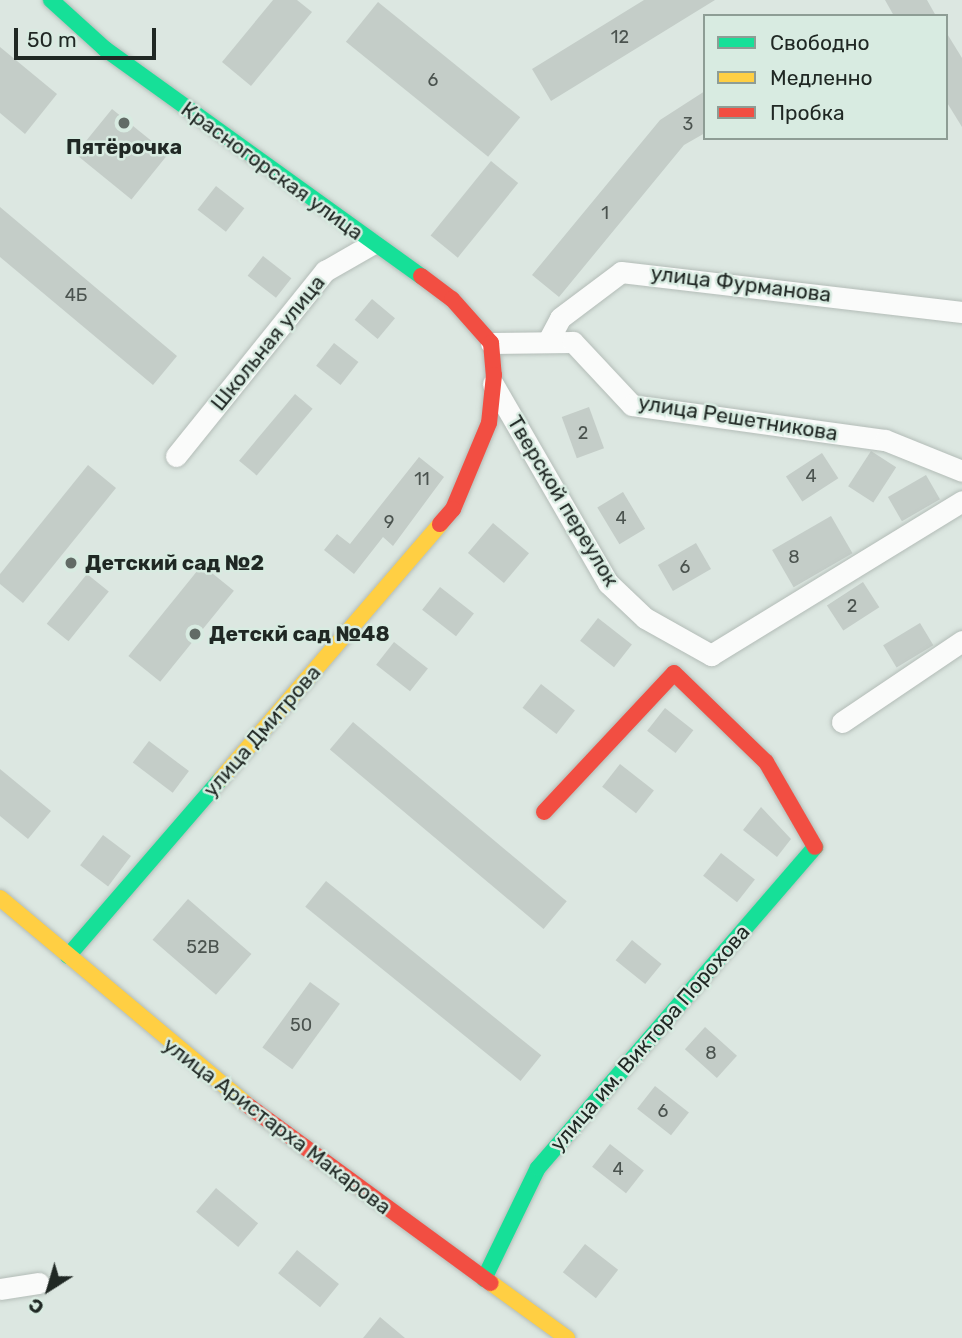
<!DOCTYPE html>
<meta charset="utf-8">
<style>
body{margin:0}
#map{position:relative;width:962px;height:1338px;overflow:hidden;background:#dce7e1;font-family:Rubik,sans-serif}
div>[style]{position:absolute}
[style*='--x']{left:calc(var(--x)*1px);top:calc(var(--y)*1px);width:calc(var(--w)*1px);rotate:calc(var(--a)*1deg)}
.building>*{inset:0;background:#c4cdc8;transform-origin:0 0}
.roads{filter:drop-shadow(0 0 2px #b3bcb7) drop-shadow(0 0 2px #b3bcb7)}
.street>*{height:21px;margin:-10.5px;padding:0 10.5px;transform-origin:10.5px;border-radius:10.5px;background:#fafbfa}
.fast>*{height:16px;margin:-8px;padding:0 8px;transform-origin:8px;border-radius:8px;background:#16e098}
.slow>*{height:16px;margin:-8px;padding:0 8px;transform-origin:8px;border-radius:8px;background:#ffcf43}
.jam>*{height:16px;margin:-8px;padding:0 8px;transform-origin:8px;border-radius:8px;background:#f24e42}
.dots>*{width:19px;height:19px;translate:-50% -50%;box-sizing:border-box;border:4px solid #d8ebe1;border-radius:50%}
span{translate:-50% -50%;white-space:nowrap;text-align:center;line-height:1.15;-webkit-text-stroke:5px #d8ebe1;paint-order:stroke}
.number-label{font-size:18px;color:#4b534f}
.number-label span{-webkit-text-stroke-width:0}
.poi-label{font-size:21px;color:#202824;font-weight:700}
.left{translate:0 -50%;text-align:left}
.street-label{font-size:21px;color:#202824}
.legend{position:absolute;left:703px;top:14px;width:245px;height:126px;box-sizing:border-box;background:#d8ebe1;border:2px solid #8e9d95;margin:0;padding:9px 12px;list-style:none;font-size:21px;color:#202824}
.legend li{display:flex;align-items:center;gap:14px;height:35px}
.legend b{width:35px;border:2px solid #8e9d95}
.north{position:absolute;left:14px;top:1254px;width:70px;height:70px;-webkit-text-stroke:5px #d8ebe1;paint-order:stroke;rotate:217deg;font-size:19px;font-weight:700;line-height:28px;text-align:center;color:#202824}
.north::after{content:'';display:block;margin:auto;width:24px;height:32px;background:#202824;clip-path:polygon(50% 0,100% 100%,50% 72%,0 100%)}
.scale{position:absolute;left:14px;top:28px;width:142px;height:32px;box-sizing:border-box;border:4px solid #202824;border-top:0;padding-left:9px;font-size:21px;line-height:24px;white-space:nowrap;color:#202824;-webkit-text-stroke:5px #d8ebe1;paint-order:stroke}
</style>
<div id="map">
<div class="building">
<div style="clip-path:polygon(273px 0,297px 0,312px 12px,251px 86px,222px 62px)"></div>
<div style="clip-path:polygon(644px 0,715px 0,551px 101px,532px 69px)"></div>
<div style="clip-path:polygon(885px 0,927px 0,936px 16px,894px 16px)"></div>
<div style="left:378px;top:2px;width:183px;height:51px;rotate:39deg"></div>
<div style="clip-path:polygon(946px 32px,962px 58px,962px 127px,946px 101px)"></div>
<div style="clip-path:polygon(0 47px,57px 94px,25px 134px,0 113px)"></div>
<div style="clip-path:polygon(705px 91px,705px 133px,684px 145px,559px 297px,532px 275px,660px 120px)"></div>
<div style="left:112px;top:109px;width:72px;height:58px;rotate:39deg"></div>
<div style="left:491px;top:161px;width:35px;height:96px;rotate:39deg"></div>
<div style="left:216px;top:186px;width:36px;height:30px;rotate:38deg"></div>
<div style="clip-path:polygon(0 207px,177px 356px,153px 385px,0 257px)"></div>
<div style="left:263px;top:256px;width:36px;height:25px;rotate:38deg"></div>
<div style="left:372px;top:299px;width:30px;height:27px;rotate:40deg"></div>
<div style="left:334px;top:343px;width:31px;height:29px;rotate:38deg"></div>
<div style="left:295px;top:394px;width:23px;height:87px;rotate:40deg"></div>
<div style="left:589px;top:407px;width:44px;height:29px;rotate:70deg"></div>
<div style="left:871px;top:451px;width:30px;height:42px;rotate:33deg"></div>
<div style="left:822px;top:453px;width:30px;height:43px;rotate:57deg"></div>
<div style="clip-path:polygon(419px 457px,444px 477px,393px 546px,383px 537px,354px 574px,324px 550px,337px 534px,350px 544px)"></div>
<div style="clip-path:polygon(88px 465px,116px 488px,23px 603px,0 584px,0 574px)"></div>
<div style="left:926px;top:475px;width:28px;height:44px;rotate:60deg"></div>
<div style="left:623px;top:492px;width:43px;height:30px;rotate:59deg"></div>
<div style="left:831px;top:516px;width:43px;height:68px;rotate:60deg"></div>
<div style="left:493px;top:523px;width:47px;height:39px;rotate:40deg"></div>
<div style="left:696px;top:543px;width:30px;height:44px;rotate:60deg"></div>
<div style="left:202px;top:565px;width:41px;height:117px;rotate:39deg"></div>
<div style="left:87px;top:574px;width:28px;height:64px;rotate:39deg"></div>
<div style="left:863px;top:582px;width:30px;height:43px;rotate:57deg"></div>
<div style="left:440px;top:587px;width:43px;height:29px;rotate:38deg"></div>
<div style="left:598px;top:618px;width:43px;height:29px;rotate:38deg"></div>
<div style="left:920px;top:623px;width:26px;height:43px;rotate:59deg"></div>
<div style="left:394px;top:642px;width:43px;height:29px;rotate:38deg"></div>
<div style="left:541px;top:684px;width:43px;height:30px;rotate:38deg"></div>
<div style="left:665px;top:708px;width:36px;height:29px;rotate:38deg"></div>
<div style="left:353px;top:722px;width:279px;height:36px;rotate:40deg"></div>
<div style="left:149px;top:741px;width:50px;height:27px;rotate:37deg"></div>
<div style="left:620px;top:764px;width:43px;height:29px;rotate:38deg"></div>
<div style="clip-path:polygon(0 769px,51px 811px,28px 839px,0 816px)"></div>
<div style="clip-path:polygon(761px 807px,791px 839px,777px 857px,743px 830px)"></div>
<div style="left:103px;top:835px;width:35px;height:38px;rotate:37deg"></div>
<div style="left:721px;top:853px;width:43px;height:29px;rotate:38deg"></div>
<div style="left:326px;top:881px;width:277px;height:33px;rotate:39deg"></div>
<div style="left:188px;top:899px;width:84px;height:54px;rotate:41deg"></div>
<div style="left:632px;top:940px;width:38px;height:26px;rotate:39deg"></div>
<div style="left:310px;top:982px;width:37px;height:81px;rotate:36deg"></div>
<div style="left:705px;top:1027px;width:43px;height:30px;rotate:42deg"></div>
<div style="left:655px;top:1086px;width:43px;height:29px;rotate:38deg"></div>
<div style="left:610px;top:1144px;width:43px;height:29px;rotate:38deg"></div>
<div style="left:216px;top:1188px;width:55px;height:31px;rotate:40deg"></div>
<div style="left:585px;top:1244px;width:42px;height:36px;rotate:38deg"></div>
<div style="left:297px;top:1250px;width:54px;height:30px;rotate:39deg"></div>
<div style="clip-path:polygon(380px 1317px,405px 1338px,363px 1338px)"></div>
</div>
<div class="roads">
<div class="street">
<div style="--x:548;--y:341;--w:26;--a:-62"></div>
<div style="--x:560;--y:318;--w:76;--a:-37"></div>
<div style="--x:621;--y:272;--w:343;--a:6.7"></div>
<div style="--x:491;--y:343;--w:82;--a:-0.7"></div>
<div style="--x:573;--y:342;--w:86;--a:46.9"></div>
<div style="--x:632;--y:405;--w:255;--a:7.9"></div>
<div style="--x:885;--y:440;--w:83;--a:21.9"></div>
<div style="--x:493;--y:384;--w:230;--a:60"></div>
<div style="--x:608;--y:583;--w:51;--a:43.4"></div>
<div style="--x:645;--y:618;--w:76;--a:29.3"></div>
<div style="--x:711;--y:655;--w:294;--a:-31.5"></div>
<div style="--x:176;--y:456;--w:238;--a:-51.2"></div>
<div style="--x:325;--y:271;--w:54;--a:-29.9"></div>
<div style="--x:842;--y:722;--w:145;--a:-34"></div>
<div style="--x:0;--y:1289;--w:39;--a:-9"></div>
</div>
<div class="fast">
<div style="--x:51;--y:0;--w:73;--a:42.2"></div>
<div style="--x:105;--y:49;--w:389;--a:35.7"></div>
<div style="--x:68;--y:956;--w:234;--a:-49.2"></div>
<div style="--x:484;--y:1279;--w:123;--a:-64.1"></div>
<div style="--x:538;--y:1168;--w:424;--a:-49.2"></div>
</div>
<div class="slow">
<div style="--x:221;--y:779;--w:336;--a:-49.3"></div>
<div style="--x:0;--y:898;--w:321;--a:39.9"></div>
<div style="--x:491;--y:1283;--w:94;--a:35.9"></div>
</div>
<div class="jam">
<div style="--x:421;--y:276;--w:39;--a:37"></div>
<div style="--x:452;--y:299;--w:59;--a:48.4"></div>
<div style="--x:491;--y:343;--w:32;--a:85"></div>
<div style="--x:494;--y:375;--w:48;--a:95.9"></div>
<div style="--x:489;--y:423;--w:93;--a:112.7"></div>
<div style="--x:453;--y:509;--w:20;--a:131"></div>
<div style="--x:544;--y:812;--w:190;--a:-46.9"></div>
<div style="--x:674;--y:673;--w:128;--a:44.1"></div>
<div style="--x:766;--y:762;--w:98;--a:60"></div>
<div style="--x:246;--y:1104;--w:303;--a:36.2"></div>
</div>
</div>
<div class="dots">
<div style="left:124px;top:123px;background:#626b66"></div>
<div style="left:71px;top:563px;background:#626b66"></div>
<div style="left:195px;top:634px;background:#626b66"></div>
</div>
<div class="number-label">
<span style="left:620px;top:37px">12</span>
<span style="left:433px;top:80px">6</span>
<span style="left:688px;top:124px">3</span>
<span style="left:605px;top:213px">1</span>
<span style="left:76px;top:295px">4Б</span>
<span style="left:583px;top:433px">2</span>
<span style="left:811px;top:476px">4</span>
<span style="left:422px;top:479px">11</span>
<span style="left:621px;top:518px">4</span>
<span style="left:389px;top:522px">9</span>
<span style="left:794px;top:557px">8</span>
<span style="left:685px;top:567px">6</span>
<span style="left:852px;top:606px">2</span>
<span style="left:203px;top:947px">52В</span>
<span style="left:301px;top:1025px">50</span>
<span style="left:711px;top:1053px">8</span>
<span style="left:663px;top:1111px">6</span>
<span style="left:618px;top:1169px">4</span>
</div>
<div class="poi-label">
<span style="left:124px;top:147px">Пятёрочка</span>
<span class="left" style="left:85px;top:563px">Детский сад №2</span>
<span class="left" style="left:209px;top:634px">Детскй сад №48</span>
</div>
<div class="street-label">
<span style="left:272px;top:171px;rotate:36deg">Красногорская улица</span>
<span style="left:741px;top:284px;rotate:7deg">улица Фурманова</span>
<span style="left:268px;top:343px;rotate:-51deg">Школьная улица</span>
<span style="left:738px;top:418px;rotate:9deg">улица Решетникова</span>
<span style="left:563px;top:501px;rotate:59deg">Тверской переулок</span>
<span style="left:262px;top:731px;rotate:-49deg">улица Дмитрова</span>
<span style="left:650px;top:1038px;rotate:-49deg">улица им. Виктора Порохова</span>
<span style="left:277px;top:1126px;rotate:37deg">улица Аристарха Макарова</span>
</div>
<ul class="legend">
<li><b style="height:9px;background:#16e098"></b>Свободно</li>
<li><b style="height:9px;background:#ffcf43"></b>Медленно</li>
<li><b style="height:9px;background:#f24e42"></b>Пробка</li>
</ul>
<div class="north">С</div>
<div class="scale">50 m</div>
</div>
